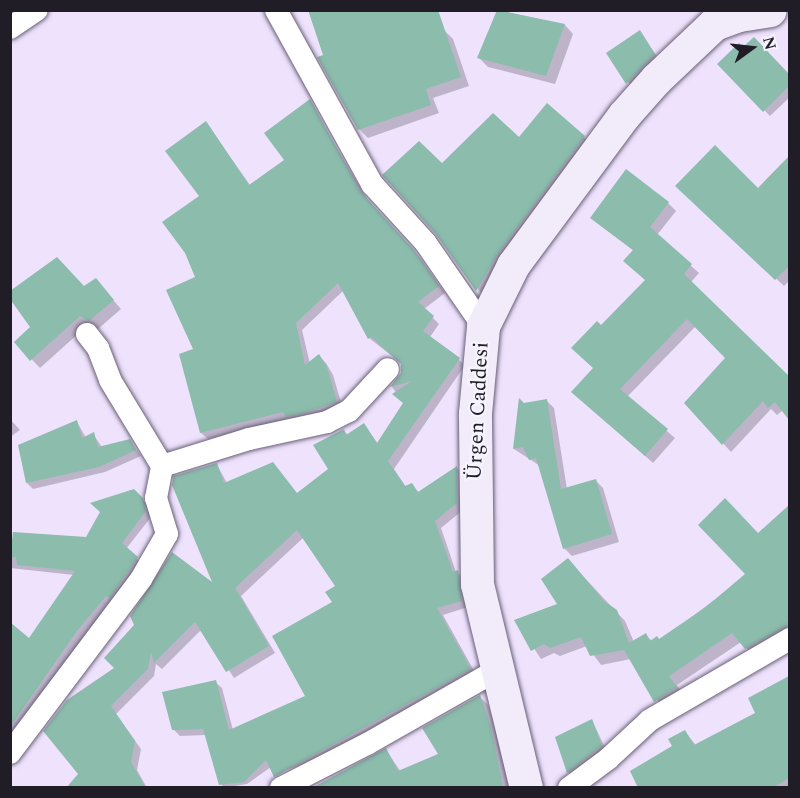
<!DOCTYPE html>
<meta charset="utf-8">
<style>
body{margin:0}
#map{position:relative;width:800px;height:798px;overflow:hidden;background:#eee2fd;font-family:Spectral,serif}
div>[style]{position:absolute}
[style*='--x']{left:calc(var(--x)*1px);top:calc(var(--y)*1px);width:calc(var(--w)*1px);rotate:calc(var(--a)*1deg)}
.shadow>*{inset:0;background:#0003}
.building>*{inset:0;background:#8bbcac}
.roads{filter:drop-shadow(0 0 2px #695f76) drop-shadow(0 0 2px #695f76)}
.street>*{height:22px;margin:-11px;padding:0 11px;transform-origin:11px;border-radius:11px;background:#fff}
.secondary>*{height:33px;margin:-16.5px;padding:0 16.5px;transform-origin:16.5px;border-radius:16.5px;background:#f2ecfa}
span{translate:-50% -50%;white-space:nowrap;text-align:center;line-height:1.15;-webkit-text-stroke:4.5px #f7f3fe;paint-order:stroke}
.street-label{font-size:21px;color:#211d27}
.frame{position:absolute;inset:0;border:12px solid #211d27;pointer-events:none}
.north{position:absolute;left:722px;top:18px;width:60px;height:60px;-webkit-text-stroke:4px #f7f3fe;paint-order:stroke;rotate:75deg;font-size:16px;font-weight:700;line-height:24px;text-align:center;color:#211d27}
.north::after{content:'';display:block;margin:auto;width:21px;height:27px;background:#211d27;clip-path:polygon(50% 0,100% 100%,50% 72%,0 100%)}
</style>
<div id="map">
<div class="shadow">
<div style="clip-path:polygon(498px 10px,565px 25px,573px 34px,555px 84px,488px 67px,479px 58px)"></div>
<div style="clip-path:polygon(444px 30px,453px 39px,469px 86px,433px 98px,439px 113px,368px 138px,359px 129px,325px 56px)"></div>
<div style="clip-path:polygon(640px 32px,660px 61px,633px 89px,608px 53px)"></div>
<div style="clip-path:polygon(754px 39px,790px 76px,790px 97px,770px 116px,719px 64px)"></div>
<div style="clip-path:polygon(309px 101px,367px 199px,421px 259px,445px 293px,424px 309px,439px 324px,430px 337px,465px 365px,394px 469px,406px 487px,411px 485px,419px 493px,457px 468px,463px 475px,463px 510px,441px 528px,456px 572px,464px 578px,468px 607px,443px 615px,477px 676px,341px 752px,277px 773px,271px 767px,247px 784px,223px 788px,206px 735px,180px 736px,173px 729px,215px 682px,222px 688px,233px 730px,307px 696px,338px 587px,304px 537px,241px 596px,275px 653px,234px 678px,202px 629px,162px 669px,156px 664px,154px 676px,116px 714px,141px 749px,137px 770px,147px 788px,68px 788px,80px 774px,116px 668px,215px 587px,217px 465px,227px 483px,298px 495px,330px 470px,344px 431px,348px 435px,364px 425px,378px 444px,404px 404px,392px 387px,402px 373px,402px 364px,369px 338px,344px 290px,302px 330px,310px 364px,319px 356px,326px 363px,333px 375px,343px 409px,294px 423px,289px 419px,208px 439px,201px 433px,195px 350px,206px 123px,250px 185px,286px 160px)"></div>
<div style="clip-path:polygon(584px 137px,591px 145px,484px 297px,436px 232px,442px 166px,519px 140px)"></div>
<div style="clip-path:polygon(790px 158px,790px 280px,784px 286px,678px 186px,758px 190px)"></div>
<div style="clip-path:polygon(668px 203px,676px 211px,657px 235px,699px 273px,691px 282px,790px 378px,790px 418px,783px 410px,777px 415px,771px 409px,731px 452px,686px 403px,727px 358px,696px 326px,627px 397px,675px 438px,653px 463px,581px 399px,594px 368px,601px 327px,646px 281px,634px 251px,600px 225px)"></div>
<div style="clip-path:polygon(96px 280px,121px 309px,98px 329px,89px 324px,40px 368px,18px 345px)"></div>
<div style="clip-path:polygon(546px 400px,554px 408px,567px 489px,595px 480px,603px 488px,619px 542px,572px 556px,564px 548px,540px 466px,514px 449px,519px 401px,524px 405px)"></div>
<div style="clip-path:polygon(10px 419px,20px 430px,10px 437px)"></div>
<div style="clip-path:polygon(77px 422px,86px 438px,93px 434px,102px 447px,129px 440px,141px 456px,105px 472px,33px 489px,27px 483px)"></div>
<div style="clip-path:polygon(133px 491px,148px 505px,151px 517px,126px 549px,142px 564px,10px 734px,10px 649px,29px 641px,74px 575px,10px 568px,10px 539px,87px 539px)"></div>
<div style="clip-path:polygon(790px 507px,790px 637px,755px 657px,741px 642px,677px 685px,684px 696px,664px 710px,631px 659px,601px 665px,587px 646px,560px 656px,554px 653px,541px 659px,516px 621px,559px 605px,568px 560px,625px 621px,634px 642px,646px 635px,652px 641px,660px 641px,747px 575px,758px 535px)"></div>
<div style="clip-path:polygon(790px 678px,790px 788px,640px 788px,685px 732px,696px 745px,757px 713px,750px 698px)"></div>
<div style="clip-path:polygon(480px 697px,488px 705px,499px 736px,509px 788px,315px 788px,386px 750px,401px 772px,440px 755px)"></div>
<div style="clip-path:polygon(592px 720px,607px 752px,574px 778px,568px 772px)"></div>
</div>
<div class="building">
<div style="clip-path:polygon(308px 10px,438px 10px,461px 77px,426px 89px,431px 105px,358px 130px,317px 57px,323px 55px)"></div>
<div style="clip-path:polygon(497px 10px,565px 24px,546px 76px,477px 58px)"></div>
<div style="clip-path:polygon(640px 30px,655px 54px,626px 84px,606px 53px)"></div>
<div style="clip-path:polygon(754px 37px,789px 74px,789px 86px,763px 112px,717px 64px,739px 43px,743px 47px)"></div>
<div style="clip-path:polygon(310px 99px,360px 191px,414px 250px,439px 286px,418px 302px,434px 316px,423px 331px,460px 358px,388px 461px,405px 486px,412px 483px,418px 492px,457px 466px,457px 503px,435px 521px,453px 572px,458px 570px,462px 601px,437px 608px,471px 669px,274px 777px,266px 760px,244px 782px,219px 785px,203px 729px,172px 730px,162px 692px,216px 680px,229px 730px,305px 696px,272px 636px,332px 602px,325px 592px,335px 586px,297px 530px,235px 588px,269px 646px,226px 672px,195px 622px,154px 663px,151px 652px,148px 669px,111px 706px,135px 741px,131px 762px,146px 788px,66px 788px,78px 774px,43px 731px,67px 700px,114px 668px,104px 658px,134px 625px,130px 616px,172px 552px,212px 582px,172px 485px,174px 476px,217px 463px,224px 483px,273px 462px,297px 493px,328px 469px,313px 445px,344px 429px,346px 435px,364px 423px,377px 443px,403px 403px,392px 394px,412px 381px,390px 387px,401px 373px,401px 364px,371px 337px,368px 339px,338px 283px,296px 323px,305px 365px,319px 354px,327px 367px,337px 402px,301px 414px,286px 417px,283px 412px,200px 433px,179px 354px,193px 349px,166px 290px,195px 277px,185px 253px,162px 222px,199px 196px,165px 151px,206px 121px,249px 185px,284px 160px,264px 133px)"></div>
<div style="clip-path:polygon(547px 103px,585px 136px,498px 254px,476px 291px,435px 233px,382px 175px,419px 141px,442px 163px,493px 113px,519px 137px)"></div>
<div style="clip-path:polygon(715px 145px,758px 188px,789px 156px,789px 266px,775px 280px,675px 186px)"></div>
<div style="clip-path:polygon(626px 169px,669px 202px,650px 227px,692px 264px,684px 274px,789px 376px,789px 420px,775px 402px,768px 408px,763px 401px,722px 445px,684px 403px,725px 358px,687px 319px,620px 389px,668px 429px,645px 456px,571px 392px,593px 368px,571px 348px,597px 321px,601px 325px,645px 280px,623px 261px,633px 250px,590px 218px)"></div>
<div style="clip-path:polygon(57px 257px,84px 286px,96px 278px,114px 300px,89px 321px,80px 316px,30px 361px,14px 342px,30px 327px,10px 299px,10px 291px)"></div>
<div style="clip-path:polygon(519px 398px,524px 403px,547px 399px,561px 489px,596px 479px,612px 534px,563px 549px,536px 458px,529px 460px,523px 447px,513px 449px)"></div>
<div style="clip-path:polygon(77px 420px,82px 438px,94px 432px,98px 447px,130px 439px,136px 450px,99px 467px,26px 483px,18px 445px)"></div>
<div style="clip-path:polygon(134px 489px,143px 498px,146px 511px,122px 543px,138px 557px,110px 598px,106px 596px,77px 631px,10px 727px,10px 622px,29px 638px,75px 571px,17px 565px,16px 557px,10px 558px,13px 532px,86px 537px,100px 512px,90px 503px)"></div>
<div style="clip-path:polygon(725px 498px,758px 533px,789px 505px,789px 623px,785px 627px,745px 649px,732px 633px,669px 676px,677px 687px,654px 702px,624px 650px,590px 656px,581px 637px,550px 648px,544px 644px,531px 651px,514px 620px,557px 604px,541px 579px,568px 558px,604px 601px,617px 610px,629px 643px,646px 633px,650px 641px,657px 636px,659px 639px,706px 607px,745px 574px,698px 525px)"></div>
<div style="clip-path:polygon(789px 676px,789px 778px,772px 788px,638px 788px,630px 771px,672px 746px,668px 739px,685px 730px,694px 745px,755px 713px,748px 698px)"></div>
<div style="clip-path:polygon(480px 695px,491px 727px,503px 788px,312px 788px,386px 748px,398px 771px,438px 754px,422px 728px)"></div>
<div style="clip-path:polygon(592px 719px,602px 746px,567px 773px,555px 737px)"></div>
</div>
<div class="roads">
<div class="street">
<div style="--x:276;--y:10;--w:199;--a:61.1"></div>
<div style="--x:372;--y:184;--w:79;--a:47.6"></div>
<div style="--x:425;--y:242;--w:102;--a:55.4"></div>
<div style="--x:10;--y:28;--w:32;--a:-34"></div>
<div style="--x:87;--y:334;--w:18;--a:52"></div>
<div style="--x:98;--y:348;--w:34;--a:69"></div>
<div style="--x:110;--y:380;--w:100;--a:58.8"></div>
<div style="--x:10;--y:753;--w:218;--a:-53"></div>
<div style="--x:141;--y:579;--w:52;--a:-60"></div>
<div style="--x:167;--y:534;--w:38;--a:-107"></div>
<div style="--x:156;--y:498;--w:33;--a:-79"></div>
<div style="--x:162;--y:466;--w:91;--a:-17.2"></div>
<div style="--x:249;--y:439;--w:80;--a:-12.3"></div>
<div style="--x:327;--y:422;--w:25;--a:-27"></div>
<div style="--x:349;--y:411;--w:57;--a:-47.1"></div>
<div style="--x:281;--y:788;--w:97;--a:-27.1"></div>
<div style="--x:367;--y:744;--w:150;--a:-29.6"></div>
<div style="--x:569;--y:788;--w:49;--a:-36.6"></div>
<div style="--x:608;--y:759;--w:57;--a:-42.9"></div>
<div style="--x:650;--y:720;--w:162;--a:-30.1"></div>
</div>
<div class="secondary">
<div style="--x:526;--y:788;--w:210;--a:-103.5"></div>
<div style="--x:477;--y:584;--w:171;--a:-90.7"></div>
<div style="--x:475;--y:413;--w:87;--a:-84.7"></div>
<div style="--x:483;--y:326;--w:68;--a:-63.8"></div>
<div style="--x:513;--y:265;--w:187;--a:-53.5"></div>
<div style="--x:624;--y:115;--w:48;--a:-48.4"></div>
<div style="--x:656;--y:79;--w:80;--a:-43.5"></div>
<div style="--x:714;--y:24;--w:27;--a:-20"></div>
<div style="--x:739;--y:15;--w:31;--a:-9"></div>
</div>
</div>
<div class="street-label">
<span style="left:478px;top:411px;rotate:-87deg">Ürgen Caddesi</span>
</div>
<div class="frame"></div>
<div class="north">N</div>
</div>
